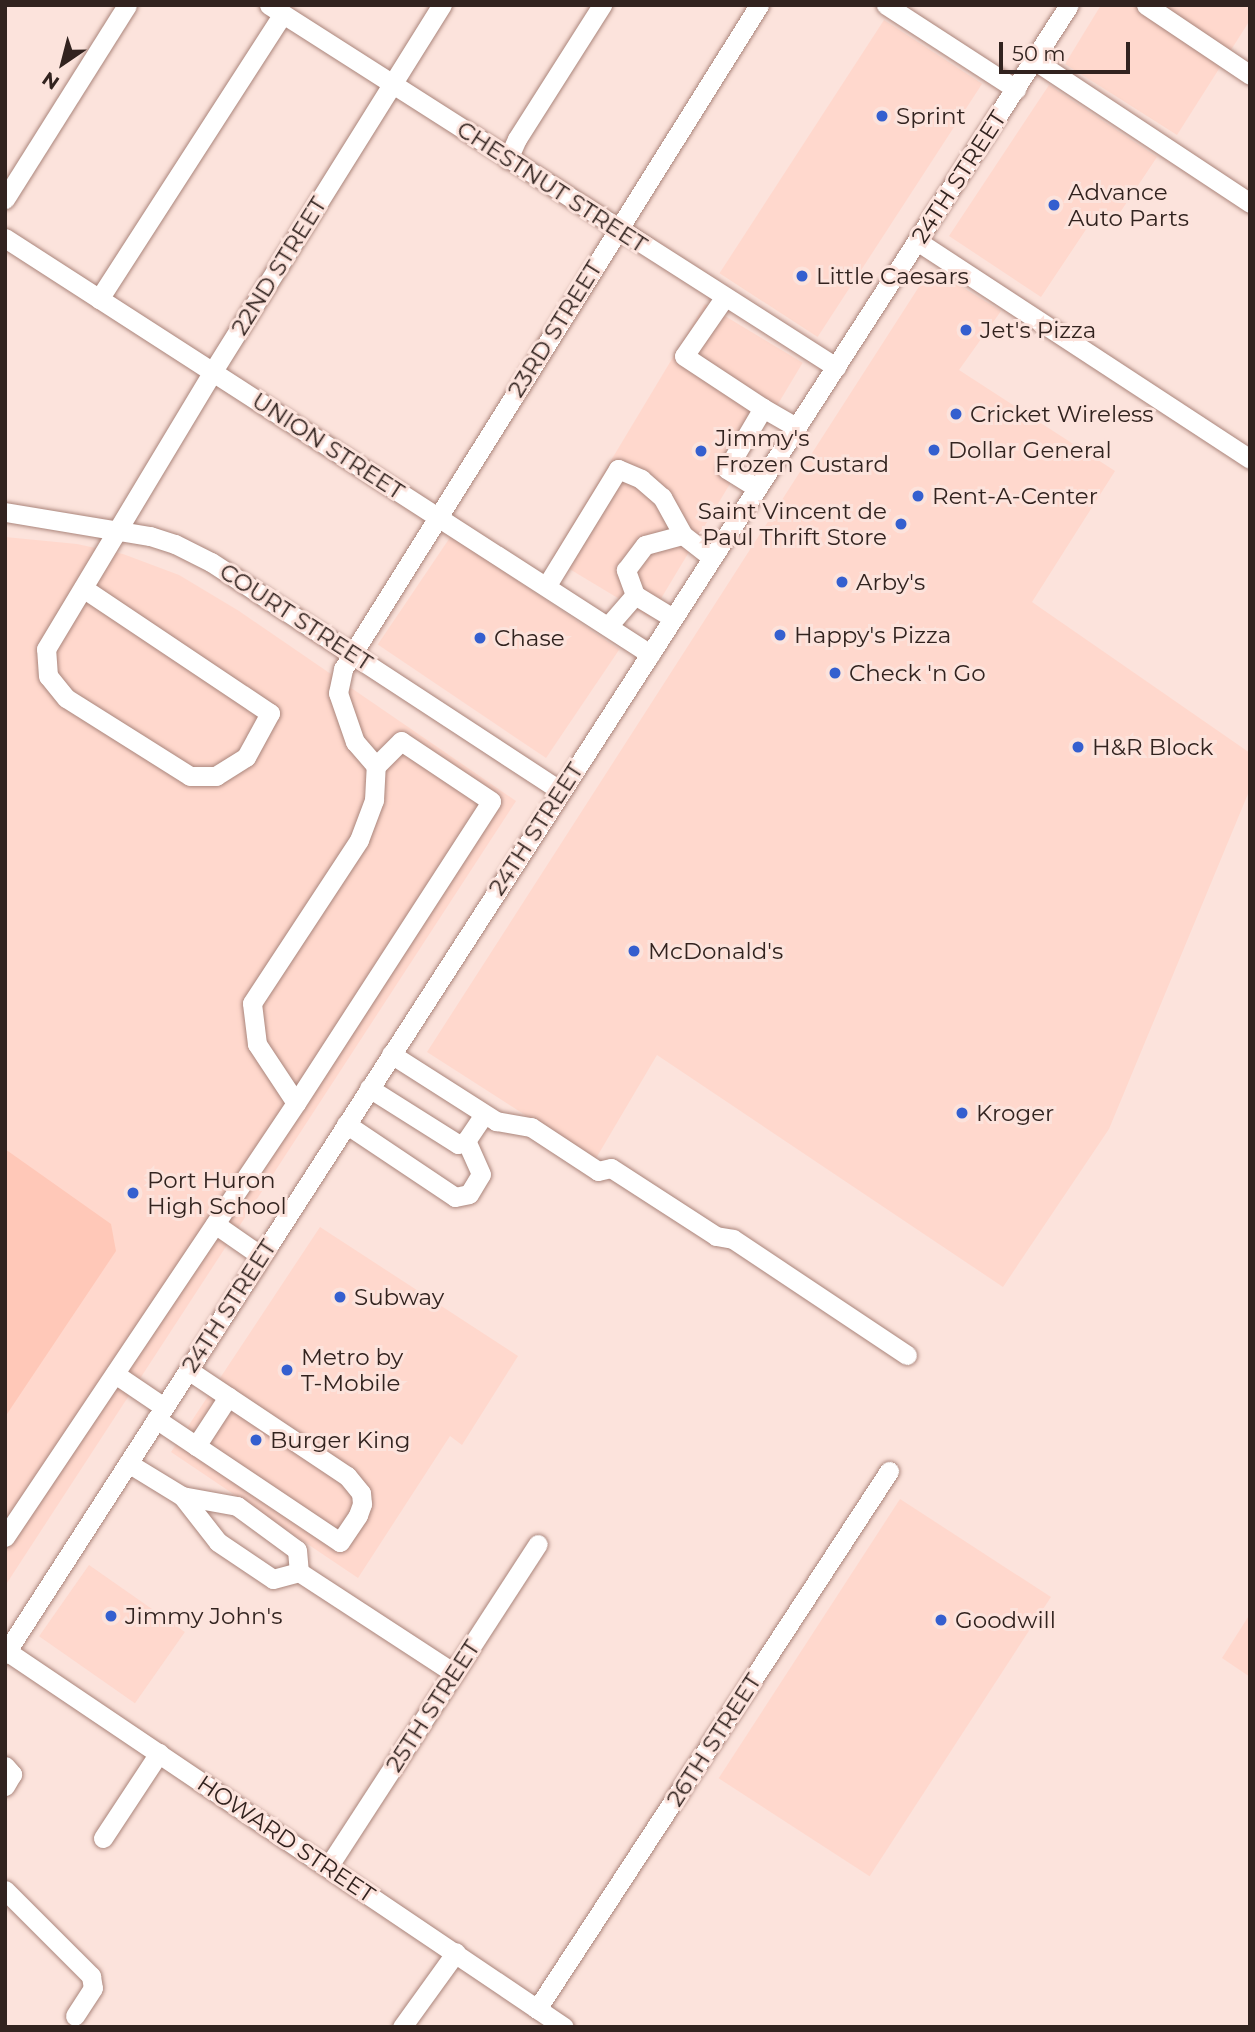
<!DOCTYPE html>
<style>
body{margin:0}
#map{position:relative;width:1255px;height:2032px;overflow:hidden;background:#fce3dc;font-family:Montserrat,sans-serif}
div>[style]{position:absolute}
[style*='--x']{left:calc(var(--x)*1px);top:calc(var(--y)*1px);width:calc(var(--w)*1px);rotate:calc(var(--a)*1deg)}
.built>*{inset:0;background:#ffd8cd;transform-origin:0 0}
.green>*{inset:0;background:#ffc8b8}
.roads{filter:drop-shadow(0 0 2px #aa857b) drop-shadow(0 0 2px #aa857b)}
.minor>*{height:19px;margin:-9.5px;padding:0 9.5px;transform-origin:9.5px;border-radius:9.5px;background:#fff}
.dots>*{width:19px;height:19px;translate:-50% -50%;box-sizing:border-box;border:4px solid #fce3dc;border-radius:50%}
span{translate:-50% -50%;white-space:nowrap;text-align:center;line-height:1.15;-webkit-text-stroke:6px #fce3dc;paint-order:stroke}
.poi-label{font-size:23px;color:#32231f}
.left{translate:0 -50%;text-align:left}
.right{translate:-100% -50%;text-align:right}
.street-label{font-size:23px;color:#32231f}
.frame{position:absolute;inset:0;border:7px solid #32231f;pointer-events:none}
.north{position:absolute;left:28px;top:28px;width:70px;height:70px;-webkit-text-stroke:5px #fce3dc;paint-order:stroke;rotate:215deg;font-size:19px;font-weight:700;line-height:28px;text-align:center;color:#32231f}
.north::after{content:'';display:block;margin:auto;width:24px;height:32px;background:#32231f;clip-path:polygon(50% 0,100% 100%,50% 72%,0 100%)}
.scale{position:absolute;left:999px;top:42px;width:131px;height:32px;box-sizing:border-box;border:4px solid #32231f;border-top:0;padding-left:9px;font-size:21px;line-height:24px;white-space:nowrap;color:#32231f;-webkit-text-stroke:5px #fce3dc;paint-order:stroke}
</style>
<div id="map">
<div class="built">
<div style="clip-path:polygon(1101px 5px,1250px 5px,1250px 20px,1177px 135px,1065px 64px)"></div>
<div style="left:884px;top:20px;width:117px;height:302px;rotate:33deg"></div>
<div style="clip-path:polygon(1049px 85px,1157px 157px,1111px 226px,1095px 216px,1041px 297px,949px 236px)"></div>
<div style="clip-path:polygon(931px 268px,1001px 311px,959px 370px,1115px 471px,1032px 602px,1250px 753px,1250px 789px,1109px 1129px,1003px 1287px,657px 1055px,595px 1160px,427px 1052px)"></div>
<div style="left:705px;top:304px;width:114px;height:297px;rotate:31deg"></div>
<div style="left:451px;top:536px;width:203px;height:131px;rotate:34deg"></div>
<div style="clip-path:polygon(5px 537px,77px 544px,123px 554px,179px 575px,239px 611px,516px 801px,5px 1586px)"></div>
<div style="clip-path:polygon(320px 1227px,518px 1356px,462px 1445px,450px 1436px,358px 1578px,171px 1452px)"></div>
<div style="left:900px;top:1499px;width:180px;height:333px;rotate:33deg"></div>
<div style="left:89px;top:1565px;width:117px;height:87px;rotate:35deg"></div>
<div style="clip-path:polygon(1250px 1614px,1250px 1677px,1222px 1658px)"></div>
</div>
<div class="green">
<div style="clip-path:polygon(5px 1149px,111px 1224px,116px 1251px,5px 1417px)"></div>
</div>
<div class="roads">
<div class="minor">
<div style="--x:269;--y:5;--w:673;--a:32.56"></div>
<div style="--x:886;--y:5;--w:155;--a:32.9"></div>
<div style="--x:1146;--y:5;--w:125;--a:33.9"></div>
<div style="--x:1034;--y:60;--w:259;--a:33.5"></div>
<div style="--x:508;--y:159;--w:22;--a:-66"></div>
<div style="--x:517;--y:139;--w:159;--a:-57.6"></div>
<div style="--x:5;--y:199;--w:229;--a:-57.8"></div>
<div style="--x:5;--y:238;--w:768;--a:32.82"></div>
<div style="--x:917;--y:241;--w:398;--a:33.2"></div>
<div style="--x:724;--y:298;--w:70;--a:124.6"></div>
<div style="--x:684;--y:356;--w:95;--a:33.4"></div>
<div style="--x:99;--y:299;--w:339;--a:-57.2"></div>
<div style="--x:757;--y:488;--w:36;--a:-148"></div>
<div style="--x:727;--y:469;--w:71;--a:-59.5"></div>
<div style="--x:763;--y:408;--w:39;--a:30"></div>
<div style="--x:5;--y:512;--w:147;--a:9.4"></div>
<div style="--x:150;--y:536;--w:26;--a:18"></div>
<div style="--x:175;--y:544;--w:40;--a:26.6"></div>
<div style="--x:211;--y:562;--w:417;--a:33.2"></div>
<div style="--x:547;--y:585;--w:136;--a:-58.5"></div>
<div style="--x:618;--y:469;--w:25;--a:23"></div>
<div style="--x:641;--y:479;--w:28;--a:41"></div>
<div style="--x:662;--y:497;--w:43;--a:61.1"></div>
<div style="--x:683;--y:535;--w:37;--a:38"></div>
<div style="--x:83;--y:588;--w:225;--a:33.8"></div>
<div style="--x:270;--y:713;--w:50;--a:118.6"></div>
<div style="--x:246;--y:757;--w:36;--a:148"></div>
<div style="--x:216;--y:776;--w:26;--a:180"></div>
<div style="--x:190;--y:776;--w:146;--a:-147.8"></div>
<div style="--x:66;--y:698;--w:28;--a:-129"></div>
<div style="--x:48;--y:676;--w:27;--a:-94"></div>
<div style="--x:46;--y:649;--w:324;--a:-59"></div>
<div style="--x:213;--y:371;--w:432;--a:-58"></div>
<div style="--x:635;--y:595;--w:27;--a:-110"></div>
<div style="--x:626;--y:570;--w:31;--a:-53"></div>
<div style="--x:645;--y:545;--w:39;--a:-15"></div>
<div style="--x:608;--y:626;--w:41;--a:-48.9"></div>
<div style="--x:635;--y:595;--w:44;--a:31.2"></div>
<div style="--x:391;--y:1054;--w:125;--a:32.5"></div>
<div style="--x:496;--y:1121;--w:36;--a:10"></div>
<div style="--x:531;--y:1127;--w:80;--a:33.3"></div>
<div style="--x:598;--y:1171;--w:13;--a:-13"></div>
<div style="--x:611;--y:1168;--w:125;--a:32.9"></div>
<div style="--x:716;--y:1236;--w:17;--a:10"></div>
<div style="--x:733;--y:1239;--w:209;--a:33.7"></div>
<div style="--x:369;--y:1088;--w:105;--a:32.2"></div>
<div style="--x:458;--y:1144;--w:9;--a:-21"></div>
<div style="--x:466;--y:1141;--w:32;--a:-56"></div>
<div style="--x:296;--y:1103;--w:71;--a:-123.5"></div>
<div style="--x:257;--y:1044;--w:41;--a:-97"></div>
<div style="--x:252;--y:1003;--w:195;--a:-56.7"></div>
<div style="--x:359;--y:840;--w:43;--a:-69.4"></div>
<div style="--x:374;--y:800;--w:34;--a:-87"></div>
<div style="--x:376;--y:766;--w:32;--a:-131"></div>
<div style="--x:355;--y:742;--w:52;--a:-109.1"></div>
<div style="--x:338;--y:693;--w:25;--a:-78"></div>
<div style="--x:343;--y:669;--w:784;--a:-57.93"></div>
<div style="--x:346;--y:1124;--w:131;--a:33.8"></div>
<div style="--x:455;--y:1197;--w:14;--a:-12"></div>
<div style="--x:469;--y:1194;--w:23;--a:-59"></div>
<div style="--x:481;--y:1174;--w:36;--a:-114"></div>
<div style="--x:215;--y:1224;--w:56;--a:34.8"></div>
<div style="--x:115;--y:1374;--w:59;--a:34"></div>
<div style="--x:156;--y:1419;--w:221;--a:33.8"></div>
<div style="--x:340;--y:1542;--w:32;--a:-56"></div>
<div style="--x:358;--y:1515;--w:12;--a:-70"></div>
<div style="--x:362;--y:1504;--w:11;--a:-95"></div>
<div style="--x:361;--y:1493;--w:22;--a:-129"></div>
<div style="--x:347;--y:1476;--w:191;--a:-146.3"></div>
<div style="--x:196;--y:1446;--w:59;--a:-56.9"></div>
<div style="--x:128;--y:1463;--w:63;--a:31.4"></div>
<div style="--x:182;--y:1496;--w:56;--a:10.3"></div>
<div style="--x:237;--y:1506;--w:74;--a:36.3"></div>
<div style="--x:297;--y:1550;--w:22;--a:85"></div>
<div style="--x:299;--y:1572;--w:185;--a:33.1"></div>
<div style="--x:182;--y:1496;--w:58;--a:52"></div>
<div style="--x:218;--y:1542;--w:66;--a:33.9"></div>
<div style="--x:273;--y:1579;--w:27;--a:-15"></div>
<div style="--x:5;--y:1537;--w:523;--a:-56.16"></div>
<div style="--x:296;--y:1103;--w:359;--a:-57.1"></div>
<div style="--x:491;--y:801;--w:108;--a:-146.3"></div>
<div style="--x:401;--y:741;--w:35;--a:135"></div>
<div style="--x:5;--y:1650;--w:674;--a:34"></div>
<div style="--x:5;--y:1654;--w:1962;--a:-57.17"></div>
<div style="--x:5;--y:1766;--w:11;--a:49"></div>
<div style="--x:12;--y:1774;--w:14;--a:120"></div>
<div style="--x:103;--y:1838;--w:102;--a:-56.6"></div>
<div style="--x:328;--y:1867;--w:385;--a:-57"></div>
<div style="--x:5;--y:1890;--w:122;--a:45"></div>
<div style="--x:91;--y:1976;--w:12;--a:81"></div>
<div style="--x:93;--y:1988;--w:33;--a:123"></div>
<div style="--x:537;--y:2009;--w:643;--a:-56.8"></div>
<div style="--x:402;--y:2027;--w:92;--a:-54.2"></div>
</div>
</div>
<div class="dots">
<div style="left:882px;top:116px;background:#345fcf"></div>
<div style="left:1054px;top:205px;background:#345fcf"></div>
<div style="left:802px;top:276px;background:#345fcf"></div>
<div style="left:966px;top:330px;background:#345fcf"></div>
<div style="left:956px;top:414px;background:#345fcf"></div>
<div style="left:934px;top:450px;background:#345fcf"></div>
<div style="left:701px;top:451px;background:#345fcf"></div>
<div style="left:918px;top:496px;background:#345fcf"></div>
<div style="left:901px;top:524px;background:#345fcf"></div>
<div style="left:842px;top:582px;background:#345fcf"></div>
<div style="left:780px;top:635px;background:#345fcf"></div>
<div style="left:480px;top:638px;background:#345fcf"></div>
<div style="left:835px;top:673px;background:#345fcf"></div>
<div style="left:1078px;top:747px;background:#345fcf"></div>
<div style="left:634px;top:951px;background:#345fcf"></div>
<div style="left:962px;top:1113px;background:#345fcf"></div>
<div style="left:133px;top:1193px;background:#345fcf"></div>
<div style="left:340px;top:1297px;background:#345fcf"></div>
<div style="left:287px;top:1370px;background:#345fcf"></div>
<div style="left:256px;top:1440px;background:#345fcf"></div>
<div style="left:111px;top:1616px;background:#345fcf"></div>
<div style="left:941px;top:1620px;background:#345fcf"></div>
</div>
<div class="poi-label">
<span class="left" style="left:896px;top:116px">Sprint</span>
<span class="left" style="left:1068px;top:205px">Advance<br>Auto Parts</span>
<span class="left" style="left:816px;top:276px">Little Caesars</span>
<span class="left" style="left:980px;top:330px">Jet's Pizza</span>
<span class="left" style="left:970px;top:414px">Cricket Wireless</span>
<span class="left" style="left:715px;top:451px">Jimmy's<br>Frozen Custard</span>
<span class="left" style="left:948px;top:450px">Dollar General</span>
<span class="left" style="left:932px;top:496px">Rent-A-Center</span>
<span class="right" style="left:887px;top:524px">Saint Vincent de<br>Paul Thrift Store</span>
<span class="left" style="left:856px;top:582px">Arby's</span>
<span class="left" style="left:794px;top:635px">Happy's Pizza</span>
<span class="left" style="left:494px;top:638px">Chase</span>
<span class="left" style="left:849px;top:673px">Check 'n Go</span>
<span class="left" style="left:1092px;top:747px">H&amp;R Block</span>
<span class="left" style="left:648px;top:951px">McDonald's</span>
<span class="left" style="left:976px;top:1113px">Kroger</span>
<span class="left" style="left:147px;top:1193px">Port Huron<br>High School</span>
<span class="left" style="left:354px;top:1297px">Subway</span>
<span class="left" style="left:301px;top:1370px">Metro by<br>T-Mobile</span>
<span class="left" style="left:270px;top:1440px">Burger King</span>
<span class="left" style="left:125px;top:1616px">Jimmy John's</span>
<span class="left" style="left:955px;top:1620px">Goodwill</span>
</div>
<div class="street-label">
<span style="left:959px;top:177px;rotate:-57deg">24TH STREET</span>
<span style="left:552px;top:187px;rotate:33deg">CHESTNUT STREET</span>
<span style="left:279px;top:266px;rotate:-58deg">22ND STREET</span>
<span style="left:555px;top:329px;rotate:-58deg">23RD STREET</span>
<span style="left:328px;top:446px;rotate:33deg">UNION STREET</span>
<span style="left:296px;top:617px;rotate:33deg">COURT STREET</span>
<span style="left:536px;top:829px;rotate:-57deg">24TH STREET</span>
<span style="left:229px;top:1306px;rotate:-57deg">24TH STREET</span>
<span style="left:433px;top:1706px;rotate:-57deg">25TH STREET</span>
<span style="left:714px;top:1740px;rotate:-57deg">26TH STREET</span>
<span style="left:286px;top:1839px;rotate:34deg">HOWARD STREET</span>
</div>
<div class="frame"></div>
<div class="north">N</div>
<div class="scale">50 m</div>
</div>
